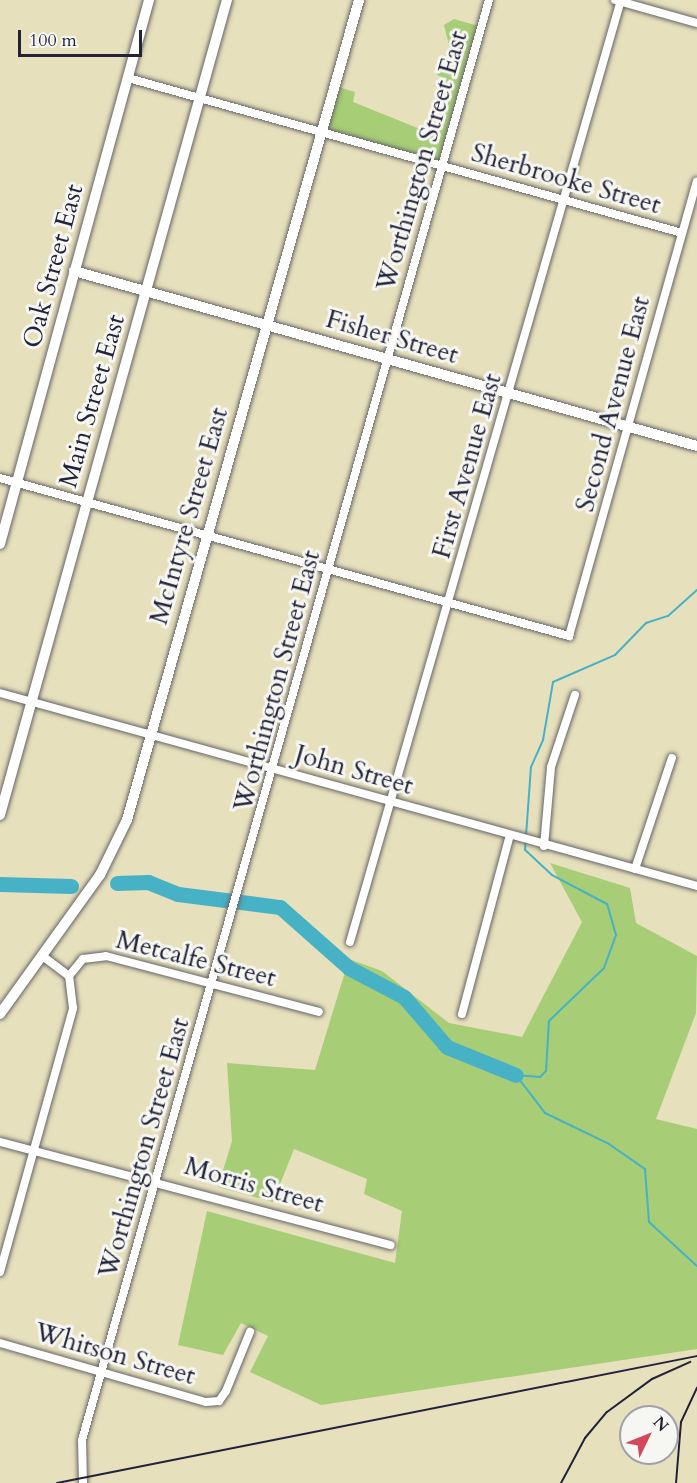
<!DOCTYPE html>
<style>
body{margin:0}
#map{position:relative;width:697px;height:1483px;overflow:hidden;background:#e6e0bc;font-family:Cardo,serif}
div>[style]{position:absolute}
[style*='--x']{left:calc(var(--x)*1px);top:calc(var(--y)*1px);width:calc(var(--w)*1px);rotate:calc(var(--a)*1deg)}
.green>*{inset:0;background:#a7cd77}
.stream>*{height:2px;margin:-1px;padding:0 1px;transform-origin:1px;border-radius:1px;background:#47b1c5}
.river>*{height:15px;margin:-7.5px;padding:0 7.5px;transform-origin:7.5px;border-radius:7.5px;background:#47b1c5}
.roads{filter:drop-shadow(0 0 2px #676468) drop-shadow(0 0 2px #676468)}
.street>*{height:8px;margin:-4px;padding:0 4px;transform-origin:4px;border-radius:4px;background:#fff}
.secondary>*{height:10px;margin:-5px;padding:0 5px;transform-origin:5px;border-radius:5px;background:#fff}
.rail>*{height:2px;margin:-1px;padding:0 1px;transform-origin:1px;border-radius:1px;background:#22223b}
span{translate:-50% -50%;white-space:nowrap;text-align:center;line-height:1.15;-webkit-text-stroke:6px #f6f6f2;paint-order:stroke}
.street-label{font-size:26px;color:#22223b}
.north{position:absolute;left:619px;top:1405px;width:60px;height:60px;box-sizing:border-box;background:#f6f6f2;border:2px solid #a1a1a9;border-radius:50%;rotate:47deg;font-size:16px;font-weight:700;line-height:24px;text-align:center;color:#22223b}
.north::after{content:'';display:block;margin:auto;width:21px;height:27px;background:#d1495b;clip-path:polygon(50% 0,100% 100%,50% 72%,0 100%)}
.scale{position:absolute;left:18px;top:30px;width:124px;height:27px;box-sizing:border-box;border:3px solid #22223b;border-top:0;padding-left:8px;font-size:18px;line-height:21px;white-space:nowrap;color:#22223b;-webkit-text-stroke:4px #f6f6f2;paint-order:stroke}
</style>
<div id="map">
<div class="green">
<div style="clip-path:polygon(454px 19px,482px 27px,443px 167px,322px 131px,335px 86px,355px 92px,353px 102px,425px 131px,429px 118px,435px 119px,446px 79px,437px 75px,440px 67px,452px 57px,444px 25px)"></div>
<div style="clip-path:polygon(550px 863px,630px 888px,636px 923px,697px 956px,696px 1013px,656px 1119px,697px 1129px,697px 1349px,321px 1405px,250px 1372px,268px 1336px,241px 1323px,223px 1355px,178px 1345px,207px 1211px,395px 1263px,402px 1211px,364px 1194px,367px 1179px,294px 1149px,273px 1202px,218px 1187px,232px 1141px,227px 1063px,315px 1070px,349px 959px,382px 971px,449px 1023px,522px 1037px,582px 922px)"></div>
</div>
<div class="stream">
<div style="--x:516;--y:1075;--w:24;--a:5"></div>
<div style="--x:540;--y:1077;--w:8;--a:-45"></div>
<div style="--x:546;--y:1071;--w:50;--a:-86.6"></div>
<div style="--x:549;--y:1021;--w:76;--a:-43.9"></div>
<div style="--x:604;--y:968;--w:35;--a:-70"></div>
<div style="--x:616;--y:935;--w:32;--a:-106"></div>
<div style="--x:607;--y:904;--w:62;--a:-152.2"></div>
<div style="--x:552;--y:875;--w:37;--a:-137"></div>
<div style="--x:525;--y:850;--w:83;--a:-85.9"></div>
<div style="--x:531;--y:767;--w:30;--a:-66"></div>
<div style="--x:543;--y:740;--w:59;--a:-80.2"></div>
<div style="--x:553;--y:682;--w:68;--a:-23.5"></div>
<div style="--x:615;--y:655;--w:45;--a:-45.9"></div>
<div style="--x:646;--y:623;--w:23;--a:-18"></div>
<div style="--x:668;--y:616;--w:39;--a:-42"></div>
<div style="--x:516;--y:1075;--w:48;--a:52.7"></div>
<div style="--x:545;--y:1113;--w:71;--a:25.8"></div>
<div style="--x:609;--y:1144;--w:44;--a:34.8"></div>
<div style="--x:645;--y:1169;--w:53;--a:85.7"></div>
<div style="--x:649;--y:1222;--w:65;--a:42.5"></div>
</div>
<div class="river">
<div style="--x:117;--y:883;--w:31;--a:-2"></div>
<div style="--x:148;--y:882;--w:32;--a:22"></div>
<div style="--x:178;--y:894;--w:103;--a:7.3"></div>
<div style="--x:280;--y:907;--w:92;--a:41.5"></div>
<div style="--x:349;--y:968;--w:62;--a:27.8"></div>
<div style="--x:404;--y:997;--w:66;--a:49.3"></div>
<div style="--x:447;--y:1047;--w:74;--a:22.1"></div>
<div style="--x:0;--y:884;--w:71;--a:1.6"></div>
</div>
<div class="roads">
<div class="street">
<div style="--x:615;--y:0;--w:85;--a:15.7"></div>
<div style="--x:128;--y:78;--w:575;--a:15.63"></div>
<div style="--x:0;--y:478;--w:591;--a:15.52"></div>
<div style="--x:569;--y:636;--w:472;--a:-74.3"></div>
<div style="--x:0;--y:693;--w:723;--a:15.48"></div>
<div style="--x:544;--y:846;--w:79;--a:-84.9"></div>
<div style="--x:551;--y:767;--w:76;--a:-71.6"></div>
<div style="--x:635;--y:869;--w:117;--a:-71.6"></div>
<div style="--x:350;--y:942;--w:980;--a:-73.95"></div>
<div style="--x:69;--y:976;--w:22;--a:-51"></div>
<div style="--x:83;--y:959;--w:23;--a:-7"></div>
<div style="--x:106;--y:956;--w:220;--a:14.7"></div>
<div style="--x:462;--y:1014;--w:185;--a:-75"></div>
<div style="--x:0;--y:1142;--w:404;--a:14.8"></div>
<div style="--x:0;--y:1272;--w:274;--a:-74.5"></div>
<div style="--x:73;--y:1008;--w:32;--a:-97"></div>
<div style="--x:69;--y:976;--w:34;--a:-143"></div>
<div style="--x:0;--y:1343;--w:214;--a:16"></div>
<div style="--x:206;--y:1402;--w:13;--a:-4"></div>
<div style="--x:219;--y:1401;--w:12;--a:-55"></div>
<div style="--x:226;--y:1391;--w:64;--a:-67.9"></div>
<div style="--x:83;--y:1483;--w:43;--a:-91.3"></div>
<div style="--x:82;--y:1440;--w:1496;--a:-74.22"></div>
</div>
<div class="secondary">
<div style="--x:74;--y:271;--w:647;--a:15.69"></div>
<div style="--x:0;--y:544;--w:564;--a:-74.68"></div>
<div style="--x:0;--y:815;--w:846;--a:-74.44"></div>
<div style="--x:0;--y:1014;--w:171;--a:-54.3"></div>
<div style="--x:100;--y:875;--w:61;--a:-63.9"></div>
<div style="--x:127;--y:820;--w:852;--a:-74.2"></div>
</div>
</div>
<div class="rail">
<div style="--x:57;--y:1483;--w:652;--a:-11.22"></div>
<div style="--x:561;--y:1483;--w:51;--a:-61.9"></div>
<div style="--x:585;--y:1438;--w:34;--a:-50"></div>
<div style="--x:607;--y:1412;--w:56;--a:-36.3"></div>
<div style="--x:652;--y:1379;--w:42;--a:-24.1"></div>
<div style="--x:676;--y:1483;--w:61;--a:-85.3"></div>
<div style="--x:681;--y:1422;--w:38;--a:-65"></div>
</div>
<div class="street-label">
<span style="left:422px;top:161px;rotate:-74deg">Worthington Street East</span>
<span style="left:566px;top:179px;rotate:16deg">Sherbrooke Street</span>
<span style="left:53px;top:266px;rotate:-75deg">Oak Street East</span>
<span style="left:392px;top:337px;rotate:16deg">Fisher Street</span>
<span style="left:92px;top:401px;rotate:-74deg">Main Street East</span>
<span style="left:613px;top:404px;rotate:-75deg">Second Avenue East</span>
<span style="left:467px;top:466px;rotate:-74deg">First Avenue East</span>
<span style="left:189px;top:516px;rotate:-74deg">McIntyre Street East</span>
<span style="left:277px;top:681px;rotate:-75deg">Worthington Street East</span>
<span style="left:354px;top:770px;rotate:16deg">John Street</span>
<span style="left:196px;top:959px;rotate:14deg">Metcalfe Street</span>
<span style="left:144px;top:1148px;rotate:-74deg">Worthington Street East</span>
<span style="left:254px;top:1185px;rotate:16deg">Morris Street</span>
<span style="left:115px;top:1354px;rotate:16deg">Whitson Street</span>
</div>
<div class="north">N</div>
<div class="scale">100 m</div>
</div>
